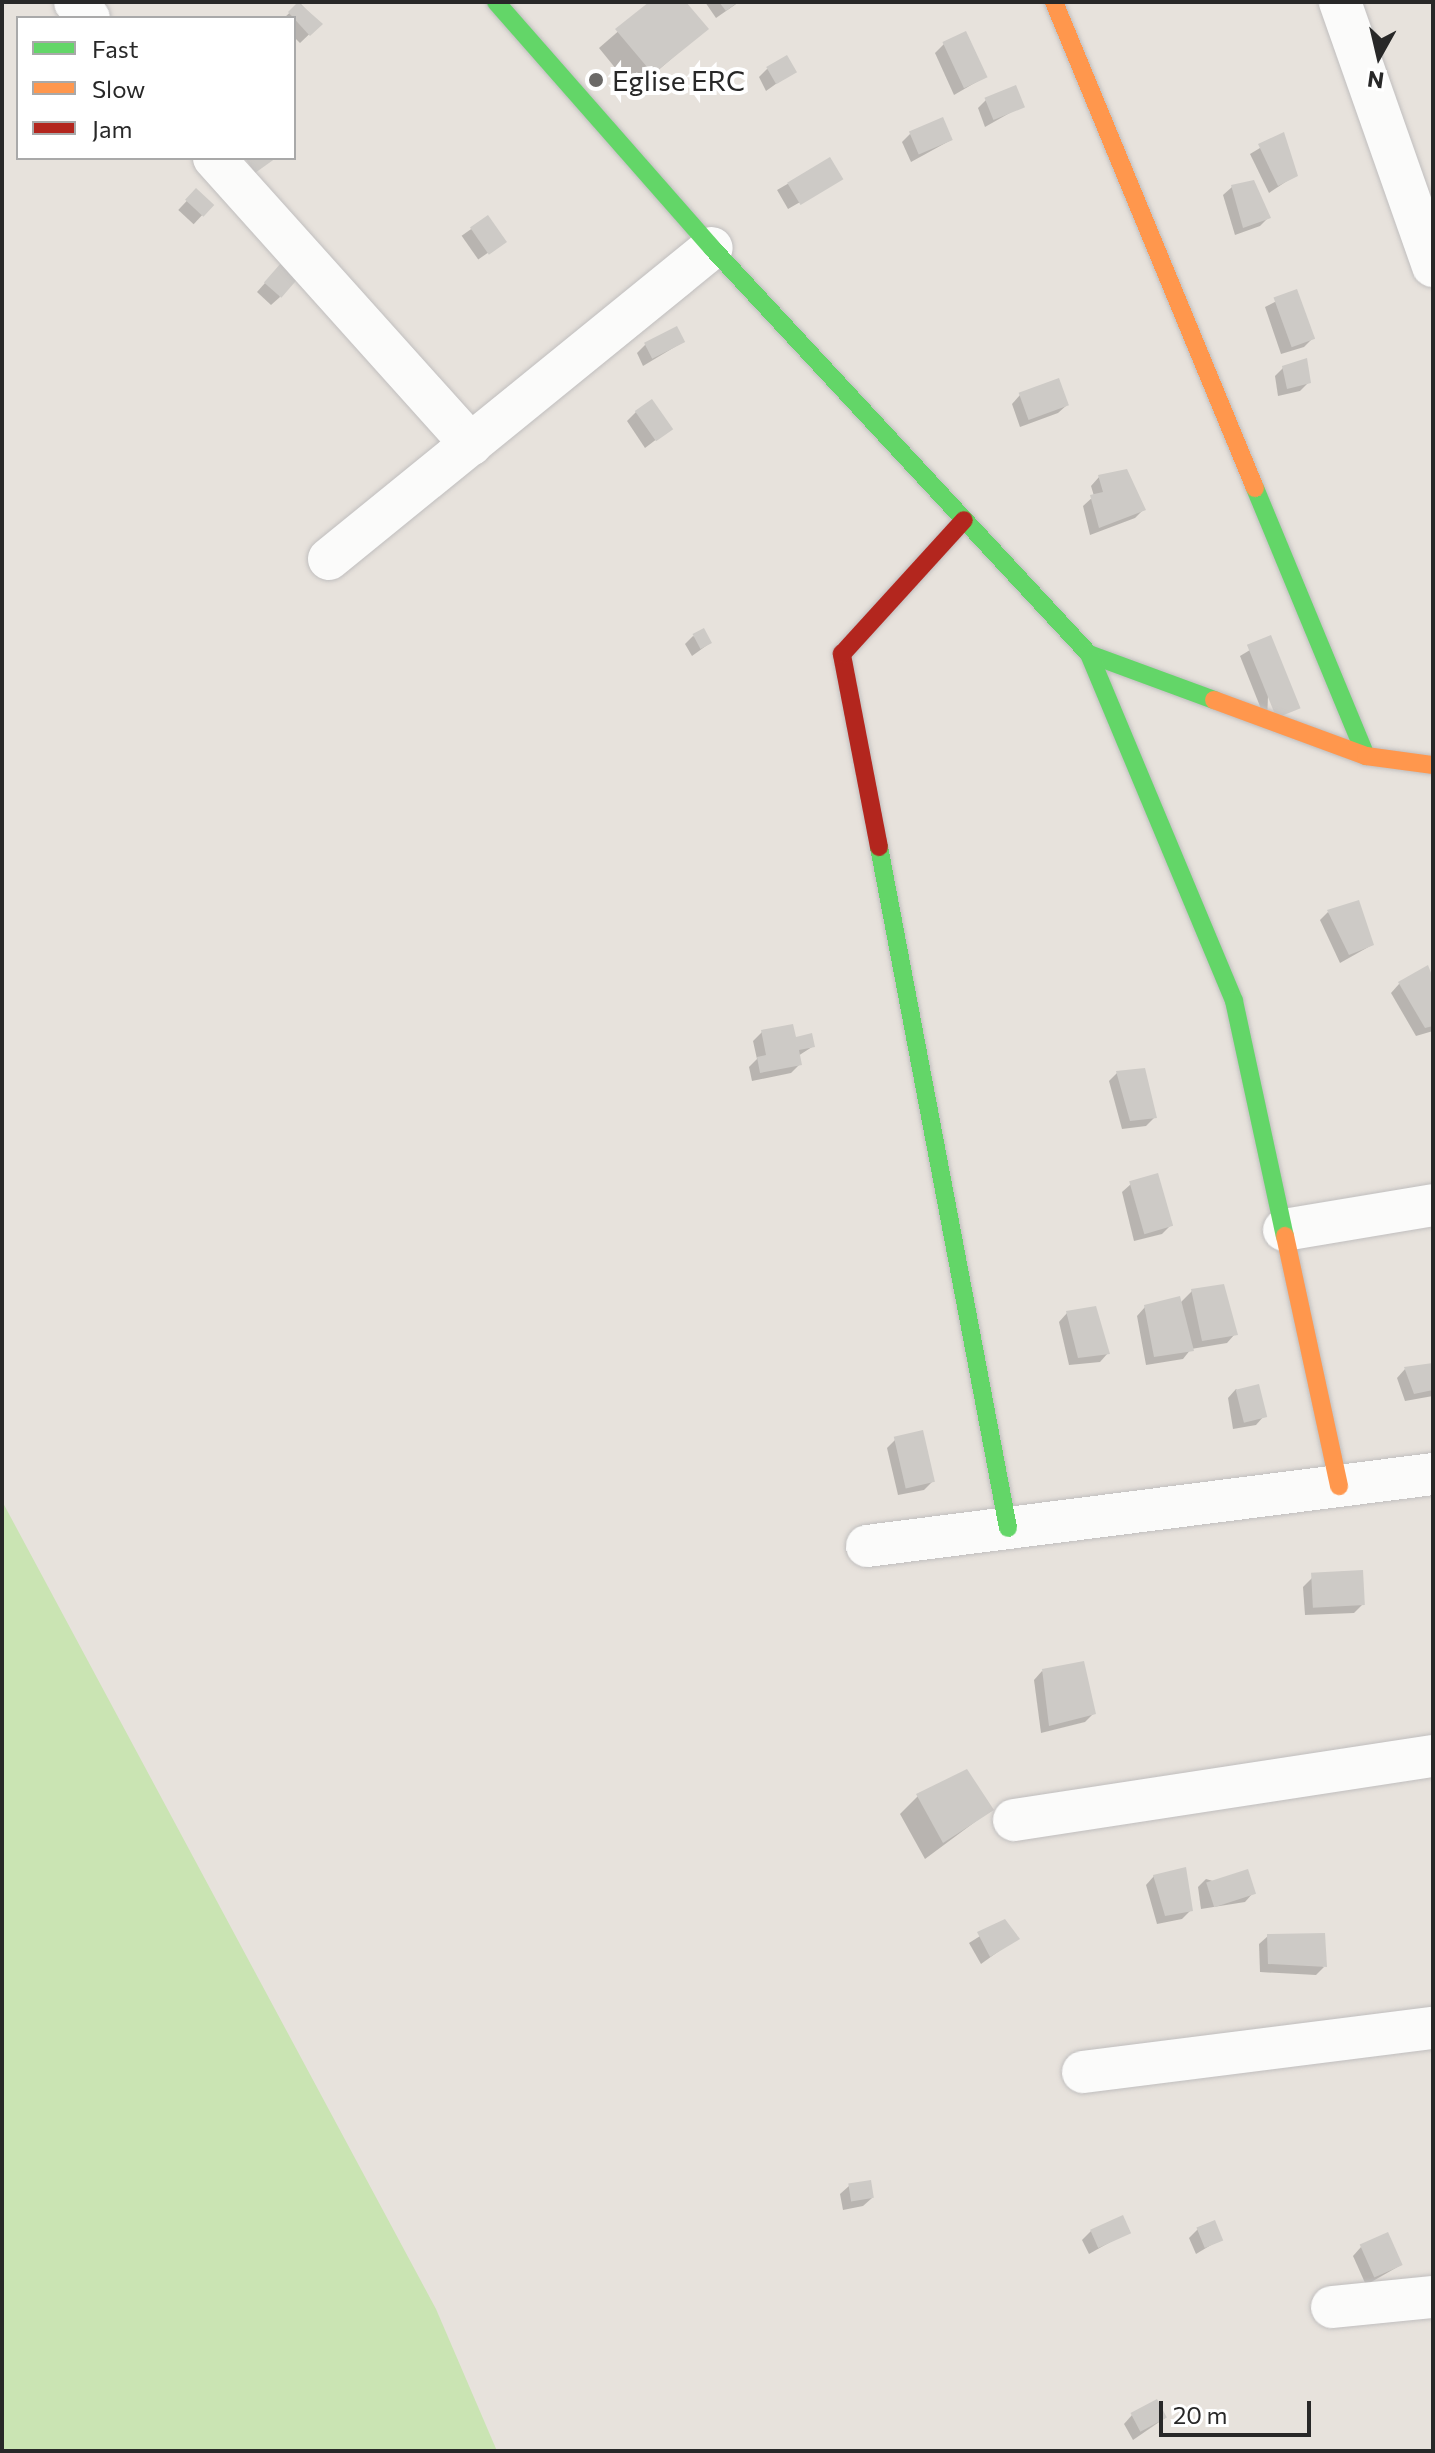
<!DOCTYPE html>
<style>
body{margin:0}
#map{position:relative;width:1435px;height:2453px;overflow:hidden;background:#e7e2dc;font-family:Commissioner,sans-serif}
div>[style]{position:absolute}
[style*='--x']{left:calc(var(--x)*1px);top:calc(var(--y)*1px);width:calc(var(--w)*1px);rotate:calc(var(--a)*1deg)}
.green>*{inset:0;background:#cae4b3}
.shadow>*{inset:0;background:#0003;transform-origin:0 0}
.building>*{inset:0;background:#cdcac6;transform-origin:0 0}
.roads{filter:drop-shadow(0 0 2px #c0bebe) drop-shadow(0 0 2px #c0bebe)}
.street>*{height:42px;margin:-21px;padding:0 21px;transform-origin:21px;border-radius:21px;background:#fbfbfa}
.fast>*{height:18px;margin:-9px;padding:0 9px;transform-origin:9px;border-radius:9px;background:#63d668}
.slow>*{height:18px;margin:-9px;padding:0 9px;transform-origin:9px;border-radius:9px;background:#ff974d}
.jam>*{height:18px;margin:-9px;padding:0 9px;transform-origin:9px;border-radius:9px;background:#b3261e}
.dots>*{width:22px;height:22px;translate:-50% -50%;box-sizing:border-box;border:4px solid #fff;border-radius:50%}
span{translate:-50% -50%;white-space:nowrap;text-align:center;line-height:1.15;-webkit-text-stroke:8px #fff;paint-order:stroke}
.poi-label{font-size:28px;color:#282828}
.left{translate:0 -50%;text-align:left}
.frame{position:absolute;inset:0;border:4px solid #282828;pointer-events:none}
.legend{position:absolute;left:16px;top:16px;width:280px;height:144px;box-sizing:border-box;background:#fff;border:2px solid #a9a9a9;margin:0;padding:10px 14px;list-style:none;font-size:24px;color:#282828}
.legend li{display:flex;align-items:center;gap:16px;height:40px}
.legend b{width:40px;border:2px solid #a9a9a9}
.north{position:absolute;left:1339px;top:16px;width:80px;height:80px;-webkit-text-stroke:6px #fff;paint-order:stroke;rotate:188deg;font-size:22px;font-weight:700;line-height:32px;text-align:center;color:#282828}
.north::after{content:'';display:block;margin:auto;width:28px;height:36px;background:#282828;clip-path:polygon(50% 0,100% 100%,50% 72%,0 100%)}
.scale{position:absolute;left:1159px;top:2401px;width:152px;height:36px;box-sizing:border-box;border:4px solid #282828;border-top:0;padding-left:10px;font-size:24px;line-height:28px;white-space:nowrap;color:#282828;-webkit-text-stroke:6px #fff;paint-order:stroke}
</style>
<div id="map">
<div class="green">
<div style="clip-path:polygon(2px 1501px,436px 2309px,497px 2451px,2px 2451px)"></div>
</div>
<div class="shadow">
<div style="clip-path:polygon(652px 2px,684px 2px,706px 29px,634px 91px,599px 48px)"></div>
<div style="clip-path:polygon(705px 2px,739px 2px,716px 18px)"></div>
<div style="clip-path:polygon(300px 3px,320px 24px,300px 43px,294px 37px,294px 18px,284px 18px)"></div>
<div style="clip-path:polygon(944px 44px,985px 77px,954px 95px,935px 53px)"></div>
<div style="clip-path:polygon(767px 69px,794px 71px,766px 91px,759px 77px)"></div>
<div style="clip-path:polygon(986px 100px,1022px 106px,985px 127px,978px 108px)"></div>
<div style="clip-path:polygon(910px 134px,951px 140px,911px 162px,902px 142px)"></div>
<div style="clip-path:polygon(1283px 134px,1296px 175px,1269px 193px,1250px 154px)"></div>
<div style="left:829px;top:160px;width:22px;height:60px;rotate:60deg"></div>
<div style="clip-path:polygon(1232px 187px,1268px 218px,1260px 226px,1235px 235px,1223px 195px)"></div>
<div style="left:196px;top:191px;width:21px;height:26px;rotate:43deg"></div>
<div style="left:487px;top:218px;width:29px;height:31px;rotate:55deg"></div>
<div style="clip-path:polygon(273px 274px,280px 297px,271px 305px,257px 292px)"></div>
<div style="clip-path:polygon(1296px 291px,1312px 339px,1304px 347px,1281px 354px,1265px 307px)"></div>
<div style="clip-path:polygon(683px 342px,643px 366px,637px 353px,645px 345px)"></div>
<div style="clip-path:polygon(1283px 368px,1309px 382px,1300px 391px,1278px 396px,1275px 376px)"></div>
<div style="clip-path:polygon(1020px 395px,1067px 405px,1058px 413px,1020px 427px,1012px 404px)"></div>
<div style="clip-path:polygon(636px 412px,670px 429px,645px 448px,627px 421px)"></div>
<div style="clip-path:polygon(1099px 477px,1144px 509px,1135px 518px,1090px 535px,1083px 506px,1094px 496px,1091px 486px)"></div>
<div style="clip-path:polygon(693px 636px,710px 643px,692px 656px,685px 644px)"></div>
<div style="clip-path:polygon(1270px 638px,1267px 724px,1240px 656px)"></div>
<div style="clip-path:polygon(1328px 912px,1372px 945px,1340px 963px,1320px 920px)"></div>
<div style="clip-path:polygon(1433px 983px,1433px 1031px,1416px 1036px,1391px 993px,1399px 984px)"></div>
<div style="clip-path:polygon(762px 1032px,794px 1039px,812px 1047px,798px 1056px,800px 1064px,791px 1073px,752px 1081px,749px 1067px,757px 1059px,753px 1041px)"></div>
<div style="clip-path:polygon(1117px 1073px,1155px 1117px,1146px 1126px,1122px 1129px,1109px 1081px)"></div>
<div style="clip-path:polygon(1131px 1184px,1171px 1225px,1162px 1234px,1134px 1241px,1122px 1192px)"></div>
<div style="clip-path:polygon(1192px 1291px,1235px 1334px,1227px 1343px,1191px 1349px,1183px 1359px,1146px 1365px,1137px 1316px,1145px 1307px,1180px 1303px)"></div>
<div style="clip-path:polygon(1067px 1313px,1108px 1353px,1100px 1362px,1069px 1365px,1059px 1322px)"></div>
<div style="clip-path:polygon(1433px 1365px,1433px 1396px,1405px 1401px,1397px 1378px,1405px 1369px)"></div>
<div style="clip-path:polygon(1236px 1389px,1264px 1416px,1256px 1425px,1233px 1429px,1228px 1398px)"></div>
<div style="clip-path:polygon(896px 1439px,933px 1481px,924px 1490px,898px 1495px,887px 1448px)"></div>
<div style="clip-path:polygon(1312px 1578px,1363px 1604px,1354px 1613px,1305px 1615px,1303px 1587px)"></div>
<div style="clip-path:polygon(1042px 1671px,1094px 1713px,1085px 1722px,1041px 1733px,1034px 1680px)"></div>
<div style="clip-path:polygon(918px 1796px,991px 1810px,925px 1859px,900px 1814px)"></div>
<div style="clip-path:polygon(1154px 1876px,1191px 1910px,1182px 1919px,1157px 1924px,1146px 1885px)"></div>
<div style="clip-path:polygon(1206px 1879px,1253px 1893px,1245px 1902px,1201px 1909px,1198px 1887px)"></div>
<div style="clip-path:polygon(1004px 1921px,1017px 1938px,981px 1964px,969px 1943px)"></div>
<div style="clip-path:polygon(1268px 1936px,1324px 1967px,1316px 1975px,1260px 1972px,1259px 1944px)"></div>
<div style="clip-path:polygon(849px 2186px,872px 2198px,863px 2206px,843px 2210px,840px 2194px)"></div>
<div style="clip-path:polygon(1198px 2229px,1221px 2239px,1196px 2254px,1189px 2238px)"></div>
<div style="clip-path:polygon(1091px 2231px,1128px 2232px,1089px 2254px,1082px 2240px)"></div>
<div style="clip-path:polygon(1361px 2247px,1401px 2265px,1366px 2285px,1353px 2256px)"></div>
<div style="clip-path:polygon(1132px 2415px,1165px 2418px,1133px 2440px,1124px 2424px)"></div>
</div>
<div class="building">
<div style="clip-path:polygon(298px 2px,323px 24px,310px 36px,288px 12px)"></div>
<div style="clip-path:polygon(649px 2px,686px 2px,709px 29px,653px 74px,615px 29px)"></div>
<div style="clip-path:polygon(719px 2px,738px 2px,726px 11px)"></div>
<div style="left:966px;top:31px;width:51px;height:26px;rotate:65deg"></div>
<div style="left:787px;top:55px;width:20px;height:24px;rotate:60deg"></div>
<div style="left:1016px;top:85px;width:24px;height:34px;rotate:68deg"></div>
<div style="left:943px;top:117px;width:25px;height:37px;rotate:67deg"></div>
<div style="clip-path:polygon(1284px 132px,1298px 176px,1278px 186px,1258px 144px)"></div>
<div style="left:830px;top:157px;width:26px;height:50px;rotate:59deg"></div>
<div style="clip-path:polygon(245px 158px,276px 158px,255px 173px)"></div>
<div style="clip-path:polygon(1254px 180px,1271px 218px,1243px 228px,1231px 185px)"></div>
<div style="left:196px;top:188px;width:25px;height:16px;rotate:43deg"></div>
<div style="left:488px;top:215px;width:33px;height:22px;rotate:55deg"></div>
<div style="left:281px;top:263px;width:23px;height:26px;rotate:41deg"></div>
<div style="left:1297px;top:289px;width:53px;height:25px;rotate:70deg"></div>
<div style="left:677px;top:326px;width:18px;height:37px;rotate:63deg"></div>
<div style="clip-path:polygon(1307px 358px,1311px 383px,1287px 389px,1282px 366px)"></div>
<div style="left:1059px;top:378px;width:29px;height:43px;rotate:70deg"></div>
<div style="left:652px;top:399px;width:37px;height:21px;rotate:55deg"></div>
<div style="clip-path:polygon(1127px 469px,1146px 510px,1099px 528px,1090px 495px,1103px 492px,1098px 475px)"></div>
<div style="left:704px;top:628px;width:17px;height:13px;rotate:62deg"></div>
<div style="left:1271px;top:635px;width:79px;height:26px;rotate:68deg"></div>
<div style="clip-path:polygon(1359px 900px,1374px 945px,1349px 955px,1327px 910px)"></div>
<div style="clip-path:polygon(1428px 965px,1433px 978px,1433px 1026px,1425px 1028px,1398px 982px)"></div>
<div style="clip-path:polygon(793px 1024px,796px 1037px,812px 1033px,815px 1047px,799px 1050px,802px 1065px,760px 1073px,757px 1057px,766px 1055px,761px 1030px)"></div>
<div style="clip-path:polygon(1145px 1068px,1157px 1118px,1130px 1121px,1116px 1071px)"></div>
<div style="left:1158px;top:1173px;width:55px;height:30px;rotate:74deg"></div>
<div style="clip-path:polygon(1224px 1284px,1238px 1335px,1202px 1341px,1191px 1289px)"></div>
<div style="clip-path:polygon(1180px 1296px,1194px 1351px,1154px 1357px,1144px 1305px)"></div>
<div style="clip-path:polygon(1096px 1306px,1110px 1354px,1078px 1358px,1066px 1311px)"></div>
<div style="clip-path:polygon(1433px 1363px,1433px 1390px,1414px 1394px,1404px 1367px)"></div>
<div style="left:1259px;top:1384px;width:34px;height:24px;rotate:76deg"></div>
<div style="left:923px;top:1430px;width:53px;height:30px;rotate:77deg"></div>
<div style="left:1363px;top:1570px;width:35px;height:52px;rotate:87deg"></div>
<div style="clip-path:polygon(1084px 1661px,1096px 1714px,1049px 1726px,1042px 1669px)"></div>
<div style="clip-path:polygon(967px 1769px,994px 1810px,943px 1843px,916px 1794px)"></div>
<div style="clip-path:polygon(1186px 1867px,1193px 1911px,1165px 1916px,1153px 1875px)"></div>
<div style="left:1248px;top:1869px;width:26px;height:44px;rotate:72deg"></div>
<div style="clip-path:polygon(1005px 1919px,1020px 1939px,990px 1957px,977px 1932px)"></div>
<div style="clip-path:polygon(1325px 1933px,1327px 1967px,1268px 1964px,1267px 1934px)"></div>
<div style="left:871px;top:2180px;width:18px;height:23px;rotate:81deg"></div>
<div style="left:1123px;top:2215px;width:20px;height:36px;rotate:66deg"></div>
<div style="left:1215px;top:2220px;width:22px;height:20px;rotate:68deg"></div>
<div style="left:1388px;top:2232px;width:36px;height:31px;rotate:66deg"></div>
<div style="left:1157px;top:2399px;width:21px;height:30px;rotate:62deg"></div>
</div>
<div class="roads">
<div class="street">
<div style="--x:75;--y:2;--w:21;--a:49"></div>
<div style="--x:1340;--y:2;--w:280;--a:70.6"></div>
<div style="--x:214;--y:158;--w:385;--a:48.1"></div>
<div style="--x:329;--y:559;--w:493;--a:-39.1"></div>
<div style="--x:1284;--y:1230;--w:151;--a:-9.5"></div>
<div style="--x:867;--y:1546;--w:571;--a:-7.25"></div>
<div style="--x:1014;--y:1820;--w:424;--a:-8.7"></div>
<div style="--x:1083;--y:2072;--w:353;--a:-7.2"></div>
<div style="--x:1332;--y:2307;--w:101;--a:-5.7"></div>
</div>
<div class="fast">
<div style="--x:496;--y:2;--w:327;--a:48.7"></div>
<div style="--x:712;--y:248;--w:554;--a:47.12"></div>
<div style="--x:1089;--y:654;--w:133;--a:20.2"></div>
<div style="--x:1255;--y:488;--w:290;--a:67.5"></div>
<div style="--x:1089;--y:654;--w:376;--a:67.3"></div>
<div style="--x:1234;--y:1001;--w:240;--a:77.8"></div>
<div style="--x:879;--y:847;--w:693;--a:79.27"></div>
</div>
<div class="slow">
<div style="--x:1054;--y:2;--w:526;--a:67.53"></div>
<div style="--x:1214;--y:700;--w:162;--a:20.2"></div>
<div style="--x:1366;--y:756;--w:68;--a:7.7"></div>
<div style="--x:1285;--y:1236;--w:256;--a:77.8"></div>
</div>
<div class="jam">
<div style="--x:879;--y:847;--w:197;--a:-100.9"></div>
<div style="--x:842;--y:654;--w:181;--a:-47.7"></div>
</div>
</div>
<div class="dots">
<div style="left:596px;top:80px;background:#6b6967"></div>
</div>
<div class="poi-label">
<span class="left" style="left:612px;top:80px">Eglise ERC</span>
</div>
<div class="frame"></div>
<ul class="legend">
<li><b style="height:10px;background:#63d668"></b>Fast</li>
<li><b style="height:10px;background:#ff974d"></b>Slow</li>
<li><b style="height:10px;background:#b3261e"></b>Jam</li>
</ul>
<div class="north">N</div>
<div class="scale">20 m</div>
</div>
